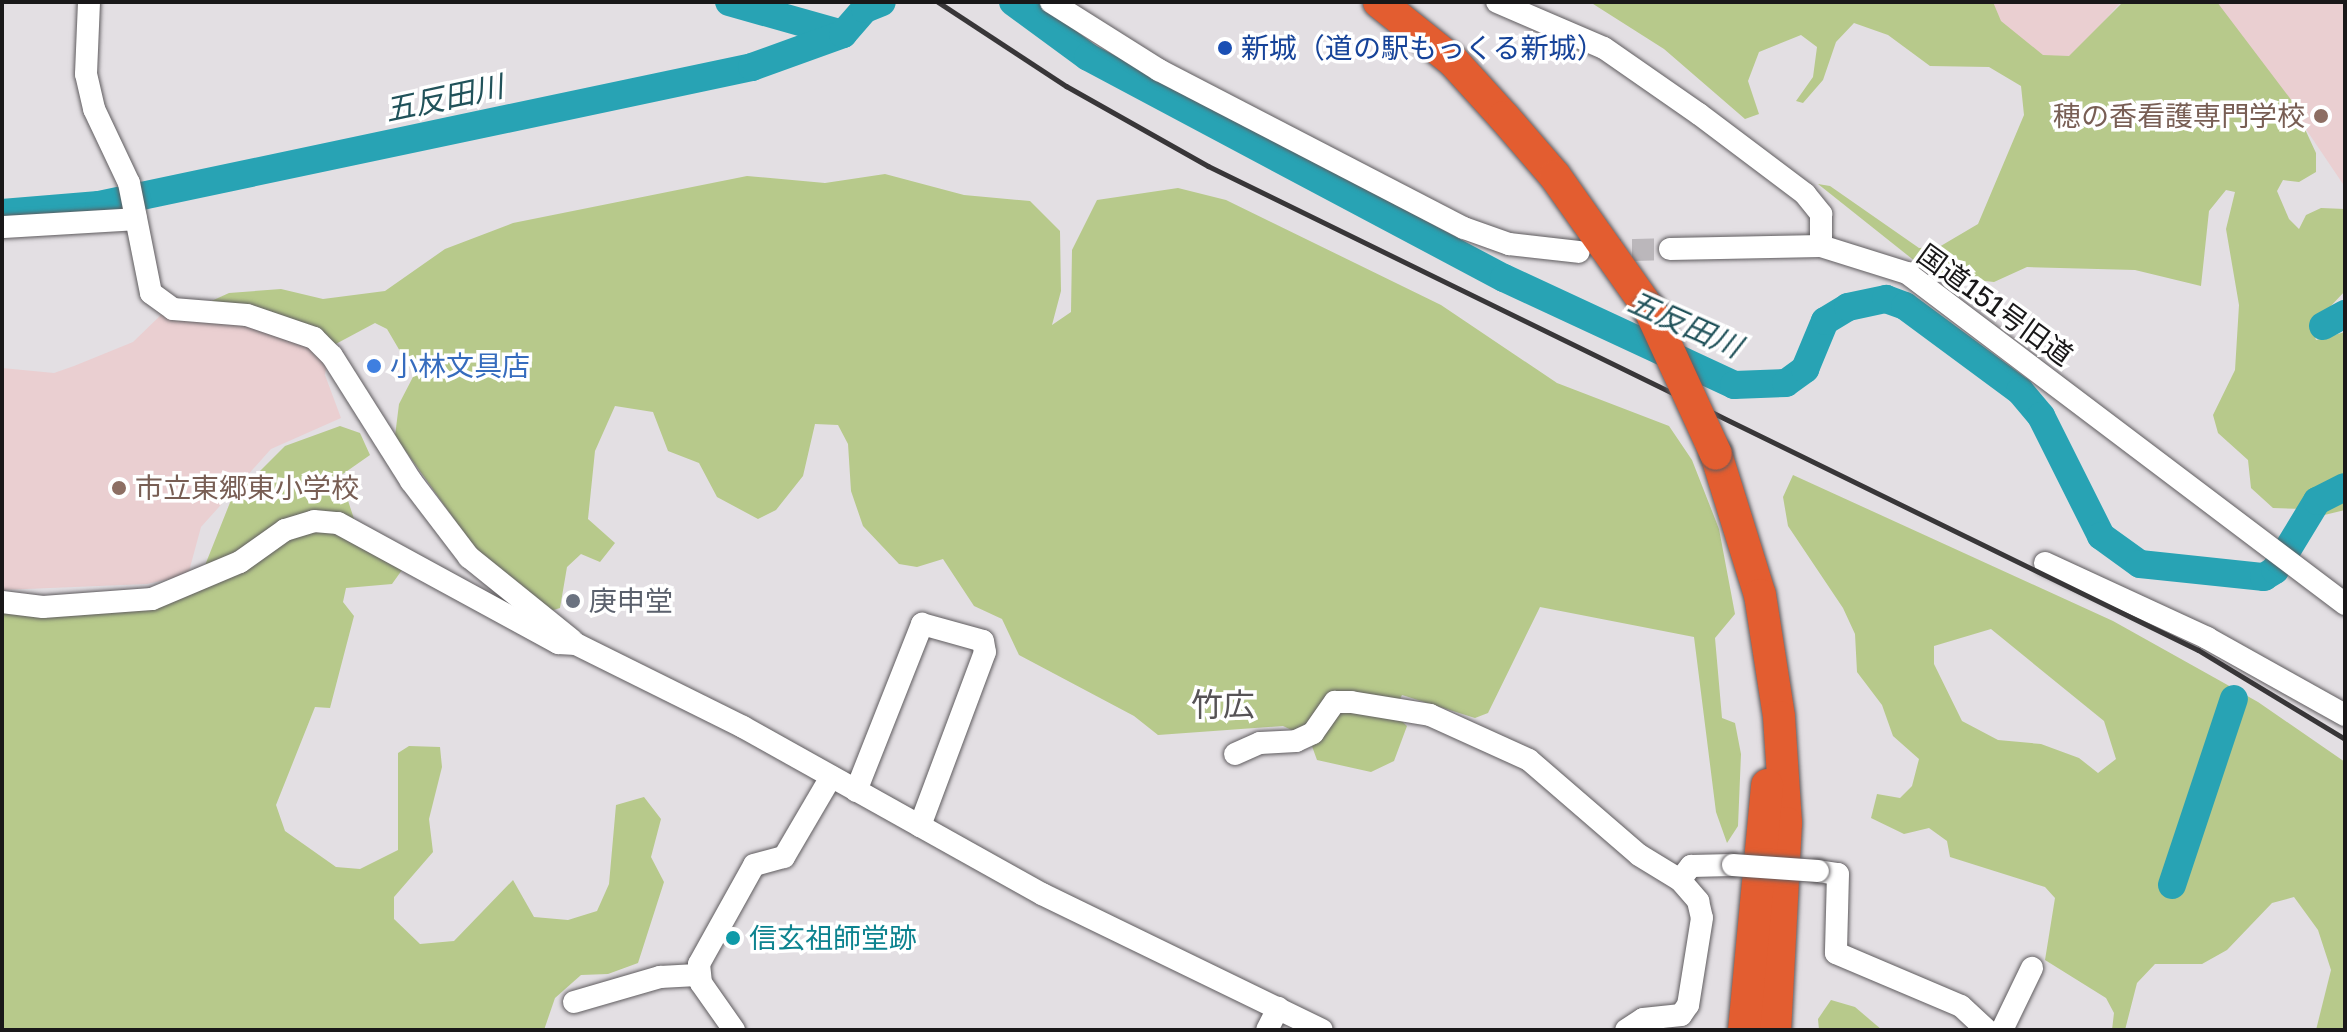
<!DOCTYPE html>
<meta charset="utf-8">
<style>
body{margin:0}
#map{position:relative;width:2347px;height:1032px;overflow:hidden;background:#e3dfe3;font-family:"Golos Text","Noto Sans JP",sans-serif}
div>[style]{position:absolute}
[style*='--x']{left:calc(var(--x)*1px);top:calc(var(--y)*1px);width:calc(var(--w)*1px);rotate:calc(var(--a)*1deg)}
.education>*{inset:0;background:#eacfd1}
.green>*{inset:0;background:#b7c98b}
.river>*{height:28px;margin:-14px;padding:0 14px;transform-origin:14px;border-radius:14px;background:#28a3b4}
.minor-tunnel>*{height:22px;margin-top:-11px;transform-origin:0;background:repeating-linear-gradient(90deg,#bbb7bb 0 22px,transparent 0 33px)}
.roads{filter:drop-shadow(0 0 2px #5f5c5f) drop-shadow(0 0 2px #5f5c5f)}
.minor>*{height:22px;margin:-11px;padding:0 11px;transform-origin:11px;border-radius:11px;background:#fff}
.highway>*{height:32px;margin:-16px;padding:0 16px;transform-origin:16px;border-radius:16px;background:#e35d30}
.rail>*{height:5px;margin:-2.5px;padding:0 2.5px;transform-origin:2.5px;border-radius:2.5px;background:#383638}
.bridges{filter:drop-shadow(0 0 2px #5f5c5f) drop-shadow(0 0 2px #5f5c5f)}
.minor-bridge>*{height:22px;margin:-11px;padding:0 11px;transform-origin:11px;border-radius:11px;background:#fff}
.highway-bridge>*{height:32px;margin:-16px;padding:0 16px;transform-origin:16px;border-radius:16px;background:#e35d30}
.dots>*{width:22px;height:22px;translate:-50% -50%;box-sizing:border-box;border:4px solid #fff;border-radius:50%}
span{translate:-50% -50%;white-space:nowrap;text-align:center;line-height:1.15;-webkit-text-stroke:7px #fff;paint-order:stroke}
.transit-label{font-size:28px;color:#164399}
.left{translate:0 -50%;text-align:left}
.education-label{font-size:28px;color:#785e54}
.right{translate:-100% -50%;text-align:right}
.street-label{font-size:28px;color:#191819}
.shop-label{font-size:28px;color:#366cbe}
.worship-label{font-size:28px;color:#5b616d}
.culture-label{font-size:28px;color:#0d838f}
.water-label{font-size:30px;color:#21525a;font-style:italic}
.quarter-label{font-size:32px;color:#565356}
.frame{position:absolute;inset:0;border:4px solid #191819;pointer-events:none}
</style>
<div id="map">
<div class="education">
<div style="clip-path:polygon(1991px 2px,2121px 2px,2069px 61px,2043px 61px,2003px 29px)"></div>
<div style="clip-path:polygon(2209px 2px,2345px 2px,2345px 187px,2249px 45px)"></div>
<div style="clip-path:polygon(165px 311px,242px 318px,311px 348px,327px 361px,325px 375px,341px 418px,271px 449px,201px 527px,188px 575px,147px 584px,2px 590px,2px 368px,54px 373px,74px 366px,133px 342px)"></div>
</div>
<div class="green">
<div style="clip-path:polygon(1590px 2px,1993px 2px,2001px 21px,2043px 55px,2069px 56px,2123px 2px,2217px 2px,2292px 101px,2316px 153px,2316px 172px,2299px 182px,2283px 180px,2277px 191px,2289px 219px,2299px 229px,2306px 215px,2321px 208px,2345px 209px,2345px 291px,2312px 326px,2316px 340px,2345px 332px,2345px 510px,2316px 517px,2303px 509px,2273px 508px,2251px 488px,2248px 460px,2218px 433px,2213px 415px,2235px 370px,2239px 305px,2226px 229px,2235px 192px,2226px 190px,2209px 211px,2201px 286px,2135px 270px,2027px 267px,1994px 282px,1949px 277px,1916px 262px,1818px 184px,1830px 186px,1919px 248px,1939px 247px,1978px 224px,2024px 115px,2021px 86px,1989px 67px,1930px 66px,1888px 35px,1854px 23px,1836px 42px,1823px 80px,1803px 103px,1796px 101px,1813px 77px,1817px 47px,1801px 35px,1759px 52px,1748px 81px,1759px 114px,1745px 119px,1664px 49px)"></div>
<div style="clip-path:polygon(885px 174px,964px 195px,1030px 201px,1060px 231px,1061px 291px,1052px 325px,1071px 312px,1072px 250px,1097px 200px,1178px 188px,1226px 200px,1441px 305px,1557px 383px,1669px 426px,1692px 460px,1719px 529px,1735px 614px,1715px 638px,1722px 718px,1735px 723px,1741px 754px,1738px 826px,1727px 843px,1716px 812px,1694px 637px,1540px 607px,1488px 713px,1475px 718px,1402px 695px,1393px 713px,1407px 726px,1394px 761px,1371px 772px,1317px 760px,1309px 738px,1283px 726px,1158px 735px,1134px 716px,1019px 655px,1002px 619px,974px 606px,943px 559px,917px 567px,899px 564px,863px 526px,851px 491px,848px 444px,838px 425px,815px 424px,803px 476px,776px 510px,758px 519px,717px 497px,699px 463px,668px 451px,653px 412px,615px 406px,595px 451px,588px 519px,615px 543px,600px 562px,581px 554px,567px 567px,560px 608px,547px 612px,479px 554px,395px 436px,399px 404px,414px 375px,387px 329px,375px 323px,332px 346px,196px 308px,229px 293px,281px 289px,323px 299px,385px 291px,445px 249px,513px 223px,747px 176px,825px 183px)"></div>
<div style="clip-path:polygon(340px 426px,360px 433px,370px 455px,340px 476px,354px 519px,351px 540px,402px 570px,392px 584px,346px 588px,343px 602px,354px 616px,330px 708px,315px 707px,276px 805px,285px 831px,336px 867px,360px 869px,398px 850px,398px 753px,409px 746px,440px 747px,442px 767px,429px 819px,433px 852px,394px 897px,394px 919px,420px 944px,454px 941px,513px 880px,534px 917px,568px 920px,597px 911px,609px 884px,616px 805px,644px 797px,661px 819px,651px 857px,664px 882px,638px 963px,608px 974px,581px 975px,555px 998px,544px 1030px,2px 1030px,2px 611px,74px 616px,142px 608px,194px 593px,231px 500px,285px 446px)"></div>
<div style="clip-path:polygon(evenodd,1793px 475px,2113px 621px,2258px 702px,2345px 762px,2345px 1030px,2316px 1030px,2331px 970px,2318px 930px,2294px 897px,2272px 903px,2227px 950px,2202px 964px,2155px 964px,2137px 983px,2125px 1030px,2112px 1030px,2114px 1013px,2106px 998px,2045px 960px,2055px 898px,2045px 887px,1950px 857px,1947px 841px,1929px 828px,1904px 834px,1871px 818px,1877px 794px,1900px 798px,1912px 786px,1919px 759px,1893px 736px,1882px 705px,1857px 672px,1855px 634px,1843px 608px,1788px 526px,1783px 497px,1793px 475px,1991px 629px,2104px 721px,2116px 759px,2098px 773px,2079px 758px,2041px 744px,1998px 740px,1962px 721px,1934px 664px,1934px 646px,1991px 629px)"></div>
<div style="clip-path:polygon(1831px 1000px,1855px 1007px,1882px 1030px,1819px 1030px,1818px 1019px)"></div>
</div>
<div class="river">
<div style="--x:729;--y:2;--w:118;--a:15.7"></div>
<div style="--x:1013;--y:2;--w:93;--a:36.3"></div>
<div style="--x:1088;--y:57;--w:471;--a:28"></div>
<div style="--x:1504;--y:278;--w:254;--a:24.9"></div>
<div style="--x:1734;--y:385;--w:52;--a:-2.2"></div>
<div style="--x:1786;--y:383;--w:24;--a:-36"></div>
<div style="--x:1805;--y:369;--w:52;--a:-67.4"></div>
<div style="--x:1825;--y:321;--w:27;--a:-31"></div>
<div style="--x:1848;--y:307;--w:39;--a:-12"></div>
<div style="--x:1886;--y:299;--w:20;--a:20"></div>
<div style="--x:1905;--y:306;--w:143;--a:36.5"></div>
<div style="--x:2020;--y:391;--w:33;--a:50"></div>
<div style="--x:2041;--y:416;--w:134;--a:63.4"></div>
<div style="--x:2101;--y:536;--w:48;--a:35.7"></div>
<div style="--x:2140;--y:564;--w:125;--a:6"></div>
<div style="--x:2264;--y:577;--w:13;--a:-32"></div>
<div style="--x:2275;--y:570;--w:81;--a:-58.7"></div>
<div style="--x:2317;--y:501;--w:31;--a:-27"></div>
<div style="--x:2;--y:213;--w:97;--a:-4.7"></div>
<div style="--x:99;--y:205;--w:667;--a:-11.93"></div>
<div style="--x:752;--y:67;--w:97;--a:-19.9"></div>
<div style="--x:843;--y:34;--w:33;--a:-49"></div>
<div style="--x:865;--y:9;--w:18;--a:-22"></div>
<div style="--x:2323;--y:326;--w:25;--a:-29"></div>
<div style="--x:2172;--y:885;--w:196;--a:-71.6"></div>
</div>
<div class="minor-tunnel">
<div style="--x:1599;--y:251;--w:71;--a:-1.6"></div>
</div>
<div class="roads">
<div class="minor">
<div style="--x:89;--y:2;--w:72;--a:92.4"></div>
<div style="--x:86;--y:74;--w:36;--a:77"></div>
<div style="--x:94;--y:109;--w:82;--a:64.7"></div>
<div style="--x:129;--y:183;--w:112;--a:78.7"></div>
<div style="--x:151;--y:293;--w:27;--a:36"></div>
<div style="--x:173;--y:309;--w:74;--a:4.6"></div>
<div style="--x:247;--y:315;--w:71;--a:18.9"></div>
<div style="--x:314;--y:338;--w:25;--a:45"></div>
<div style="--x:332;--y:356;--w:148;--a:57.7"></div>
<div style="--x:411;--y:481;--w:96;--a:52.7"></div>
<div style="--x:469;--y:557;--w:132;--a:38.9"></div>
<div style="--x:1051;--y:2;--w:128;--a:32.2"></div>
<div style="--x:1159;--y:70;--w:343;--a:27.4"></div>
<div style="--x:1464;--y:228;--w:48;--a:19.6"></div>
<div style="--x:1509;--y:244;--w:70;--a:6.5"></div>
<div style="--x:1497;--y:2;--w:116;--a:23.3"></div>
<div style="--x:1604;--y:48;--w:116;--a:34.8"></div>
<div style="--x:1699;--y:114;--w:133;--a:37"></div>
<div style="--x:1805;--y:194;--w:26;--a:51"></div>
<div style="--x:1821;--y:214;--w:32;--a:90"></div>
<div style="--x:2;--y:227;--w:134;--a:-3.4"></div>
<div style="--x:1670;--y:249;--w:151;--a:-1.1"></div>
<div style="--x:1821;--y:246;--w:90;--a:17.4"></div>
<div style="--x:1907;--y:273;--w:549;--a:37.08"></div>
<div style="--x:2045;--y:563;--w:179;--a:24.8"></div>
<div style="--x:2207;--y:638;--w:158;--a:29.2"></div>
<div style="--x:2;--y:602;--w:41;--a:7"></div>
<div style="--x:43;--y:607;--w:109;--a:-4.2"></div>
<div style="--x:152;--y:599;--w:95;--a:-22.8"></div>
<div style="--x:240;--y:562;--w:55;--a:-35.4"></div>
<div style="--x:285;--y:530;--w:30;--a:-17"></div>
<div style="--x:314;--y:521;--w:24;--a:5"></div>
<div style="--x:338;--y:523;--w:251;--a:28.6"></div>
<div style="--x:558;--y:643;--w:18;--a:3"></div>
<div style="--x:576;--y:644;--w:186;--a:26.4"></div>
<div style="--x:743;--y:727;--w:342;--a:29.2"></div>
<div style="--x:1042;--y:894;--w:311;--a:25.9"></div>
<div style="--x:1235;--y:754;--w:27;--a:-24"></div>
<div style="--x:1260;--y:743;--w:36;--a:-3"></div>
<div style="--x:1296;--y:741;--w:19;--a:-25"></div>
<div style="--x:1313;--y:733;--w:38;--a:-55"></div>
<div style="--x:1335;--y:702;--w:16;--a:0"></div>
<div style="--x:1351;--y:702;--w:80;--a:9.3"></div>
<div style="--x:1430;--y:715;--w:109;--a:24.4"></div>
<div style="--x:1529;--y:760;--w:145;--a:40.8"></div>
<div style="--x:1639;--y:855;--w:48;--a:31.4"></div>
<div style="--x:1680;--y:880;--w:28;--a:49"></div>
<div style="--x:1698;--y:901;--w:17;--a:77"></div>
<div style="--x:1702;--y:918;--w:88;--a:99.1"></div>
<div style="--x:1688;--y:1005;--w:12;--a:125"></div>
<div style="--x:1681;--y:1015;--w:38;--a:174"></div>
<div style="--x:1643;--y:1019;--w:20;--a:147"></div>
<div style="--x:856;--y:791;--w:180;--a:-68.4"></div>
<div style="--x:922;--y:624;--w:63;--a:15.6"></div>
<div style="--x:983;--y:641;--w:11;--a:80"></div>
<div style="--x:985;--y:652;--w:186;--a:110.5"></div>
<div style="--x:1818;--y:871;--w:20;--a:9"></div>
<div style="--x:1838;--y:874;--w:79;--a:91.5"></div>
<div style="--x:1836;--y:953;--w:136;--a:23"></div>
<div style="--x:1961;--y:1006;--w:35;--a:43"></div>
<div style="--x:1680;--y:880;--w:18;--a:-52"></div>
<div style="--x:1691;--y:866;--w:42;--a:-1.4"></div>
<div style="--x:574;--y:1002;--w:90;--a:-16.2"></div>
<div style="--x:660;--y:977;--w:37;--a:-3"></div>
<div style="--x:734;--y:1030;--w:57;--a:-125.1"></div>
<div style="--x:701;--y:983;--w:19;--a:-96"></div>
<div style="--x:699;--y:964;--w:113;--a:-60.9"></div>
<div style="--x:754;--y:865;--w:31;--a:-15"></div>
<div style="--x:784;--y:857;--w:93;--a:-59.6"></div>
<div style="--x:1267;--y:1030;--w:25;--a:-63"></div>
<div style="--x:2002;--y:1030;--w:69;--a:-64.2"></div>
</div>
<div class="highway">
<div style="--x:1379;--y:2;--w:95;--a:38.6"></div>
<div style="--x:1453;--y:61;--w:76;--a:47.7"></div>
<div style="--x:1504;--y:117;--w:78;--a:49.2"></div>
<div style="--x:1555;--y:176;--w:164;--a:54.7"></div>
<div style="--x:1716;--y:454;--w:148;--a:72.7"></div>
<div style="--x:1760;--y:595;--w:123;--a:81.1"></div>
<div style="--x:1779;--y:717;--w:106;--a:86.2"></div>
<div style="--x:1786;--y:823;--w:207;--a:93"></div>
<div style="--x:1744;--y:1030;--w:246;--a:-84.6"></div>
</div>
</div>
<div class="rail">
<div style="--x:938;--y:2;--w:153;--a:33.3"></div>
<div style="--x:1066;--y:86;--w:163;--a:29.4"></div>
<div style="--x:1208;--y:166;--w:1102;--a:26.05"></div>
<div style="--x:2198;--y:650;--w:172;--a:31.2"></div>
</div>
<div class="bridges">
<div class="minor-bridge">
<div style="--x:1733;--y:865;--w:85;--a:4"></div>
</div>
<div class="highway-bridge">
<div style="--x:1650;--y:310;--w:158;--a:65.4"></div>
</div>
</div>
<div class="dots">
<div style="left:1225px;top:48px;background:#1a4fb4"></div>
<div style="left:2321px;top:116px;background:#8d6e63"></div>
<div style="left:374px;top:366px;background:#3f7fe0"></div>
<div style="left:119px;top:488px;background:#8d6e63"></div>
<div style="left:573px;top:601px;background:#6b7280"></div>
<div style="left:733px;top:938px;background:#0f9aa8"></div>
</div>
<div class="transit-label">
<span class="left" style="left:1241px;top:48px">新城（道の駅もっくる新城）</span>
</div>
<div class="education-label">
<span class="right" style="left:2305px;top:116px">穂の香看護専門学校</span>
<span class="left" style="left:135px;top:488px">市立東郷東小学校</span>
</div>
<div class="street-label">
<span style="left:1995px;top:305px;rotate:36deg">国道151号旧道</span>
</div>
<div class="shop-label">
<span class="left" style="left:390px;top:366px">小林文具店</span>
</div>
<div class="worship-label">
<span class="left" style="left:589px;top:601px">庚申堂</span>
</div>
<div class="culture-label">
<span class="left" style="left:749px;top:938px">信玄祖師堂跡</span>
</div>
<div class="water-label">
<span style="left:444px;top:98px;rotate:-12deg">五反田川</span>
<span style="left:1685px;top:324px;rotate:24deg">五反田川</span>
</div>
<div class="quarter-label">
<span style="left:1223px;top:704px">竹広</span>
</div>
<div class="frame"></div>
</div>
